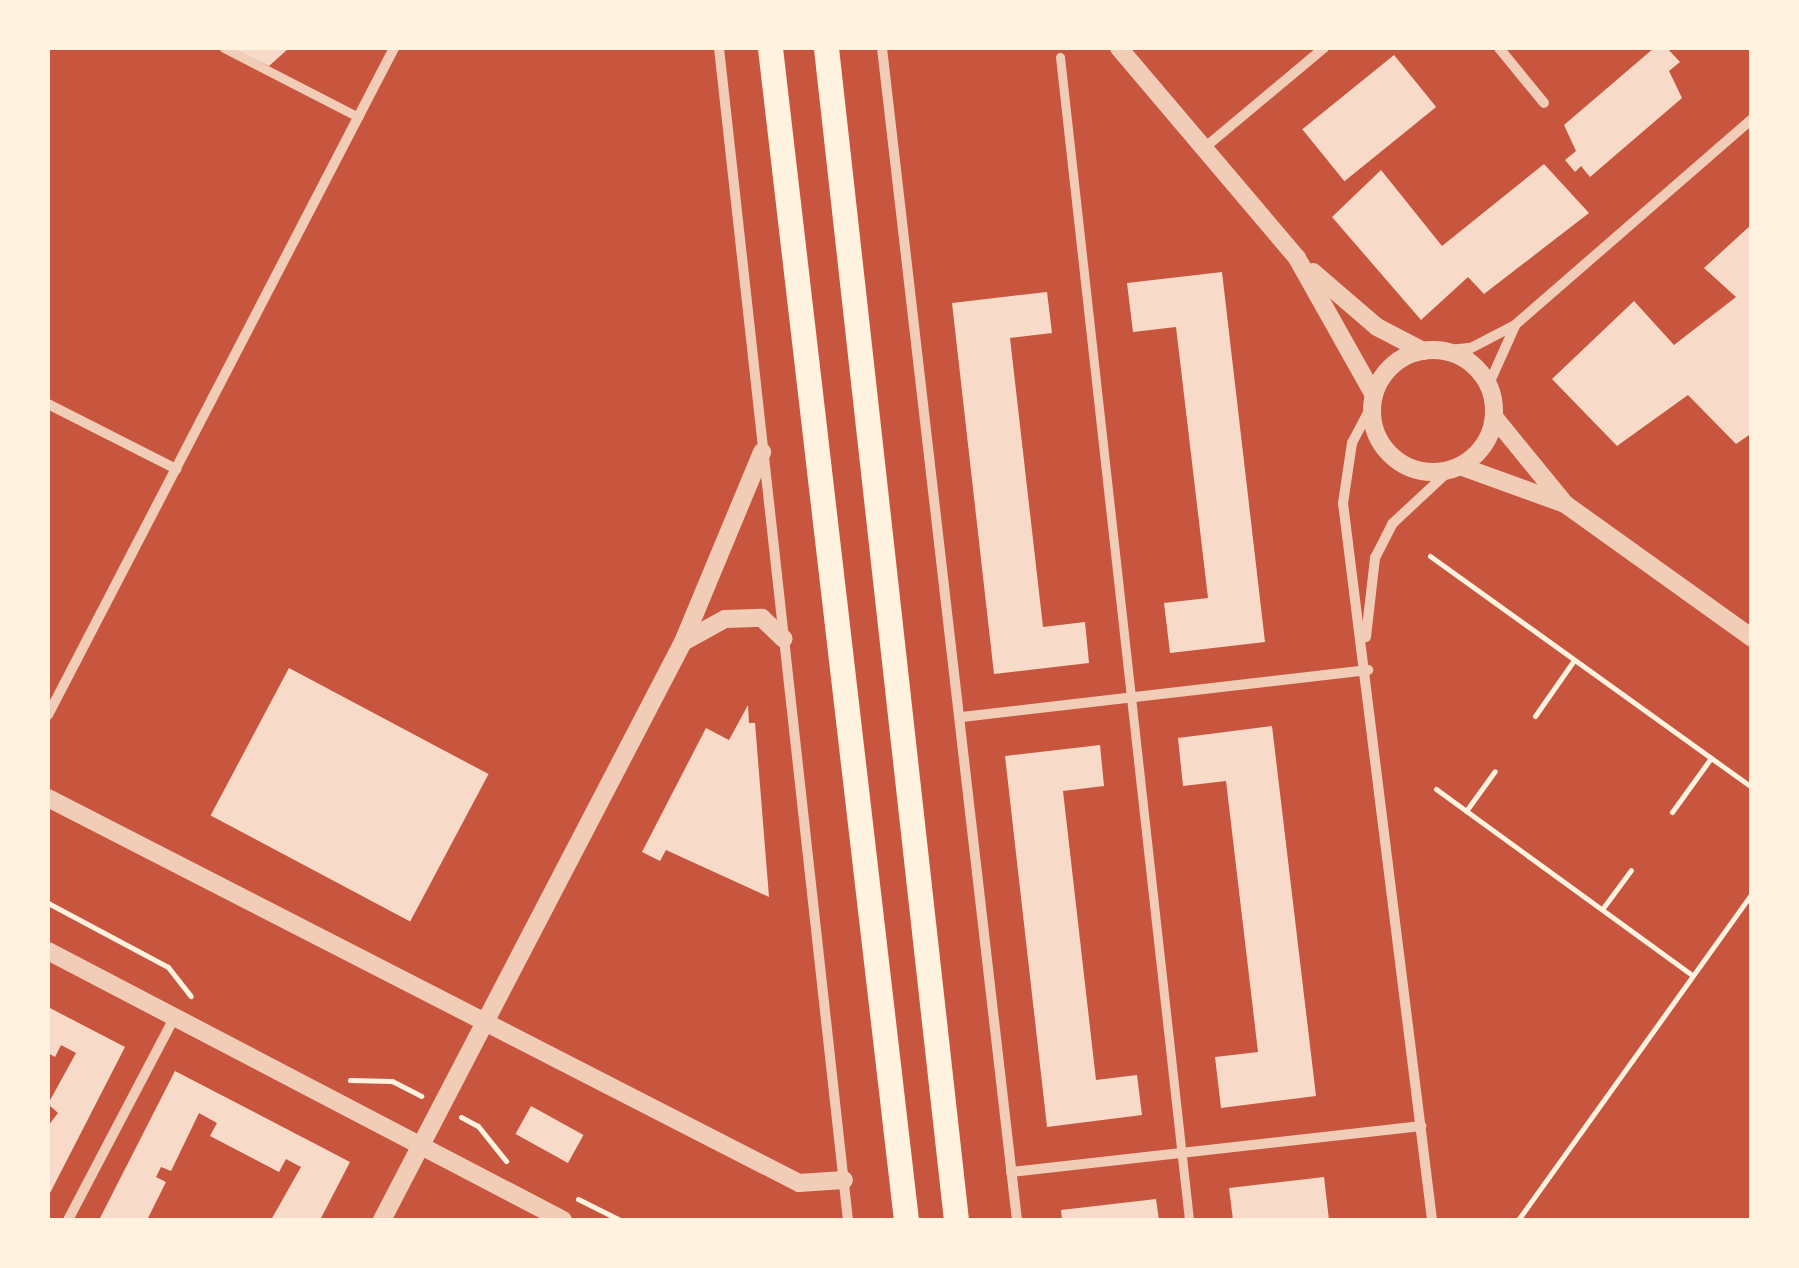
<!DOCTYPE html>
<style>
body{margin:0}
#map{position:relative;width:1799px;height:1268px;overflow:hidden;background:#c8553d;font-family:"Open Sans",sans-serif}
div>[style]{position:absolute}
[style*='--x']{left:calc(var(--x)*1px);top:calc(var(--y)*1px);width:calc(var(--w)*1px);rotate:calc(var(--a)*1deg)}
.building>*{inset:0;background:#f7dbc8;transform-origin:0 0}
.path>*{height:5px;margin:-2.5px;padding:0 2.5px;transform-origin:2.5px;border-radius:2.5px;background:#fff3e0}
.pedestrian>*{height:9px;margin:-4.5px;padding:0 4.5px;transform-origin:4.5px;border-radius:4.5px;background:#f1ccb7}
.minor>*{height:10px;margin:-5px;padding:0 5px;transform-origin:5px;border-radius:5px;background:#f1ccb7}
.tertiary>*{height:18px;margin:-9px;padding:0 9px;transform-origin:9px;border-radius:9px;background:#f1ccb7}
.tertiary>.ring{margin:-9px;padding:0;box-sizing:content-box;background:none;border:18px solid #f1ccb7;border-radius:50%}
.primary>*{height:25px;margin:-12.5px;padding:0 12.5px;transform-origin:12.5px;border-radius:12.5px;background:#fff3e0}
span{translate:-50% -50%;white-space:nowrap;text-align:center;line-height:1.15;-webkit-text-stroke:8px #fff3e0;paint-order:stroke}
.frame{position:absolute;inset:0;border:50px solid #fff3e0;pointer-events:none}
</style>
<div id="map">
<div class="building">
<div style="clip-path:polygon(230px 48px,289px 48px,269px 66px)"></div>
<div style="clip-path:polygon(1654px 48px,1667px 48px,1680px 62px,1669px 71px,1682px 98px,1590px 177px,1581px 166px,1575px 172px,1565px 160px,1576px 151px,1564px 125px)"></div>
<div style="left:1394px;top:55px;width:67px;height:118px;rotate:51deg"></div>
<div style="clip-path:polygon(1544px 164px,1589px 213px,1484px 294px,1468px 277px,1421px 320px,1332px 217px,1381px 170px,1442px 246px)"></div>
<div style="clip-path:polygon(1752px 224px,1752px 433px,1736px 444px,1688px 395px,1617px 446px,1552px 379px,1634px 301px,1674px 345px,1736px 297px,1704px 268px)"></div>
<div style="clip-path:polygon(1222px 272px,1265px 642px,1170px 653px,1164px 603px,1208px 598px,1176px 327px,1133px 332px,1127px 283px)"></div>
<div style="clip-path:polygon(1047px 292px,1052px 333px,1010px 338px,1043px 627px,1085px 622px,1089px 663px,994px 674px,952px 303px)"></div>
<div style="left:289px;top:668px;width:226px;height:167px;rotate:28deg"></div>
<div style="clip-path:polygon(748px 705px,749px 723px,755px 723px,769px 897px,666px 850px,660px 861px,642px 852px,706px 728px,729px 740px)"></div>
<div style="clip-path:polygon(1272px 726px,1316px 1096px,1221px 1108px,1215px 1057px,1258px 1052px,1226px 781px,1183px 786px,1178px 738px)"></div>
<div style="clip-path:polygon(1100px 745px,1104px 786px,1063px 791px,1096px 1080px,1137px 1075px,1142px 1115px,1047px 1127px,1005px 756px)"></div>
<div style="clip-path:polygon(48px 1007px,125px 1047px,48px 1197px,48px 1126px,58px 1113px,48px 1104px,76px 1053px,61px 1045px,55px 1057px,48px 1053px)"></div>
<div style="clip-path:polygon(175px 1071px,350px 1162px,320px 1220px,271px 1220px,301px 1167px,286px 1159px,279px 1172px,210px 1136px,217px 1123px,199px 1113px,171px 1171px,161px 1167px,156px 1177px,166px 1182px,147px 1220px,99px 1220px)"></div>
<div style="left:531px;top:1106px;width:60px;height:32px;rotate:29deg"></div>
<div style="clip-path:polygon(1324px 1177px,1329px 1220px,1233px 1220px,1229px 1188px)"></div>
<div style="clip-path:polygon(1156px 1199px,1159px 1220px,1062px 1220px,1061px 1210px)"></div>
</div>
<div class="path">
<div style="--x:1430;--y:556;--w:396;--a:35.7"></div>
<div style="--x:1535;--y:716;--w:68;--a:-55.1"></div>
<div style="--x:1436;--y:789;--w:316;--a:36"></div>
<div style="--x:1466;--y:811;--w:49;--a:-54.1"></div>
<div style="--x:1672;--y:812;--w:67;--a:-54.2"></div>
<div style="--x:48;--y:903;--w:136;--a:28.1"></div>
<div style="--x:168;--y:967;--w:37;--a:52"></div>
<div style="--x:1603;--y:908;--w:47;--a:-53.6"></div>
<div style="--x:350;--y:1080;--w:42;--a:1.4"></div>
<div style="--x:392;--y:1081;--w:33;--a:27"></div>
<div style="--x:461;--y:1117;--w:19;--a:28"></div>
<div style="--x:478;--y:1126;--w:45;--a:51.3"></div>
<div style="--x:578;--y:1199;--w:47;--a:26.6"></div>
<div style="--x:1518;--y:1220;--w:402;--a:-54.4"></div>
</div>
<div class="pedestrian">
<div style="--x:224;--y:48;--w:151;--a:27.2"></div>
<div style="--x:1060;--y:57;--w:1170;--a:83.67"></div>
</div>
<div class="minor">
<div style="--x:719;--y:48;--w:1179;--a:83.72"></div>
<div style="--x:882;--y:48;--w:1180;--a:83.43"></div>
<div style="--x:1499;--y:48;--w:71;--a:50.7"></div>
<div style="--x:1203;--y:149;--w:158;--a:-39.9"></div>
<div style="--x:1440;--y:351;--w:31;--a:-6"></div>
<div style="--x:1471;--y:348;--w:50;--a:-27.6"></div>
<div style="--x:1515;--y:325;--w:314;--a:-41"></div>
<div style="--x:1488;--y:386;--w:66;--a:-65.8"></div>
<div style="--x:48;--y:404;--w:144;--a:26.9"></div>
<div style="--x:1372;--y:405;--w:43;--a:117.8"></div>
<div style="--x:1352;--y:443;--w:61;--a:98.5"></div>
<div style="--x:1343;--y:503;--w:723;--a:82.92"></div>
<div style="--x:1366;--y:637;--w:80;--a:-83.5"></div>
<div style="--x:1375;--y:558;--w:38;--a:-63"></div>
<div style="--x:1392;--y:524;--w:79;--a:-43"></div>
<div style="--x:48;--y:715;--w:751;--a:-62.58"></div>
<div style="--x:962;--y:717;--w:409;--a:-6.6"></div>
<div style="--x:1011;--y:1172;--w:413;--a:-6.4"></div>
<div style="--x:68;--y:1220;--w:228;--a:-62.3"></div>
</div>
<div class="tertiary">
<div style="--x:1119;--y:48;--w:275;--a:49.7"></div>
<div style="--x:1297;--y:258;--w:157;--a:60.7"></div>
<div style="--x:1313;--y:272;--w:84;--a:40.7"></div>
<div style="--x:1377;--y:327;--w:52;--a:27.6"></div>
<div class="ring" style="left:1372px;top:350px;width:104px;height:104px"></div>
<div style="--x:1494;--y:417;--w:112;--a:50.8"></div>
<div style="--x:1460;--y:466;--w:112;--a:19.9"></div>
<div style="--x:1565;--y:504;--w:230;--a:35.6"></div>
<div style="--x:683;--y:642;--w:48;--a:-28.7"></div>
<div style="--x:725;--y:619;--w:37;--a:-2"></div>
<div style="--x:762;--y:618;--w:30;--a:44"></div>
<div style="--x:48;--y:798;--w:844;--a:27.14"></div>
<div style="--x:799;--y:1183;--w:45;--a:-3.8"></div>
<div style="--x:48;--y:951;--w:581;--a:27.58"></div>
<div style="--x:382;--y:1220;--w:652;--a:-62.49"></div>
<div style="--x:683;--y:642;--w:206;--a:-67.4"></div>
</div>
<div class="primary">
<div style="--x:770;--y:48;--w:1180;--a:83.38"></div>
<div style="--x:826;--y:48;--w:1179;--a:83.67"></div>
</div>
<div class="frame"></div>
</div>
